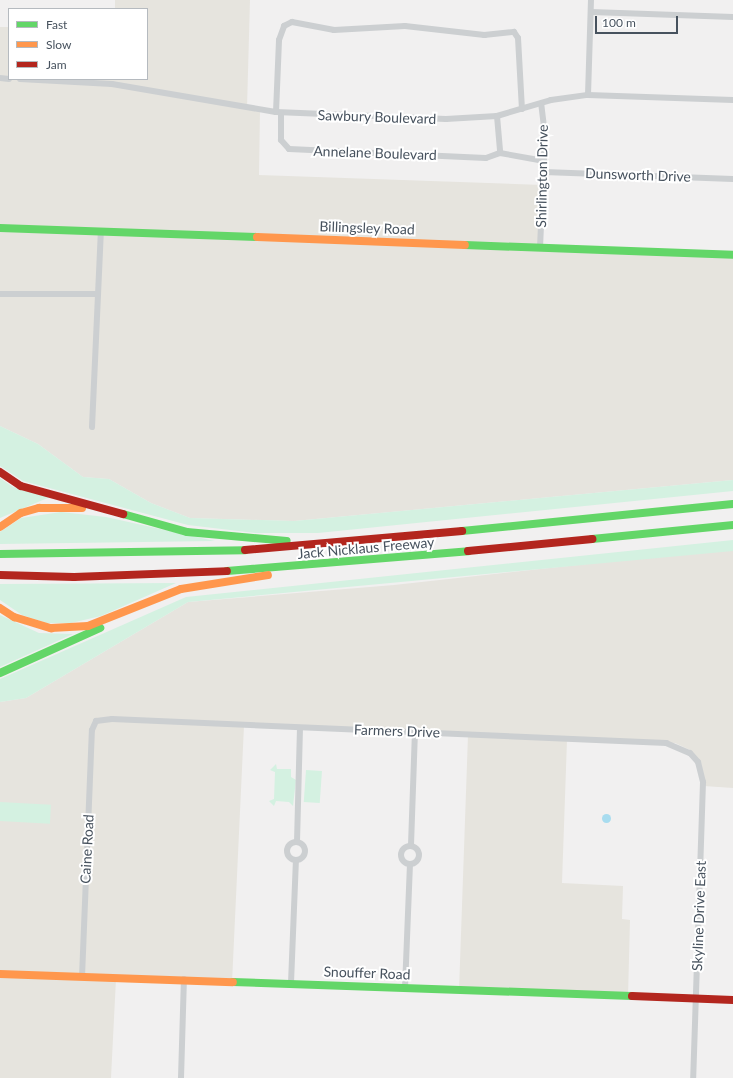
<!DOCTYPE html>
<style>
body{margin:0}
#map{position:relative;width:733px;height:1078px;overflow:hidden;background:#f1f0f0;font-family:Lato,sans-serif}
div>[style]{position:absolute}
[style*='--x']{left:calc(var(--x)*1px);top:calc(var(--y)*1px);width:calc(var(--w)*1px);rotate:calc(var(--a)*1deg)}
.commercial>*{inset:0;background:#e6e4de}
.green>*{inset:0;background:#d4f1e1;transform-origin:0 0}
.water>*{inset:0;background:#a8dcef}
.round{border-radius:50%}
.street>*{height:6px;margin:-3px;padding:0 3px;transform-origin:3px;border-radius:3px;background:#cccfd1}
.street>.ring{margin:-3px;padding:0;box-sizing:content-box;background:none;border:6px solid #cccfd1;border-radius:50%}
.fast>*{height:8px;margin:-4px;padding:0 4px;transform-origin:4px;border-radius:4px;background:#63d668}
.slow>*{height:8px;margin:-4px;padding:0 4px;transform-origin:4px;border-radius:4px;background:#ff974d}
.jam>*{height:8px;margin:-4px;padding:0 4px;transform-origin:4px;border-radius:4px;background:#b3261e}
span{translate:-50% -50%;white-space:nowrap;text-align:center;line-height:1.15;-webkit-text-stroke:4px #fff;paint-order:stroke}
.street-label{font-size:14px;color:#47525e}
.legend{position:absolute;left:8px;top:8px;width:140px;height:72px;box-sizing:border-box;background:#fff;border:1px solid #b5babf;margin:0;padding:5px 7px;list-style:none;font-size:12px;color:#47525e}
.legend li{display:flex;align-items:center;gap:8px;height:20px}
.legend b{width:20px;border:1px solid #b5babf}
.scale{position:absolute;left:595px;top:16px;width:83px;height:18px;box-sizing:border-box;border:2px solid #47525e;border-top:0;padding-left:5px;font-size:12px;line-height:14px;white-space:nowrap;color:#47525e;-webkit-text-stroke:3px #fff;paint-order:stroke}
</style>
<div id="map">
<div class="commercial">
<div style="clip-path:polygon(115px 0,250px 0,247px 108px,260px 110px,259px 175px,543px 185px,540px 248px,733px 255px,733px 480px,294px 521px,190px 518px,151px 503px,109px 479px,83px 477px,38px 444px,0 426px,0 27px,9px 27px,9px 79px,147px 79px,147px 9px,115px 9px)"></div>
<div style="clip-path:polygon(706px 551px,733px 551px,733px 788px,704px 786px,703px 774px,690px 750px,675px 743px,567px 740px,562px 883px,623px 886px,622px 919px,630px 920px,628px 997px,459px 991px,468px 735px,244px 726px,232px 983px,116px 979px,111px 1078px,0 1078px,0 702px,26px 698px,188px 602px,394px 585px)"></div>
</div>
<div class="green">
<div style="clip-path:polygon(0 426px,38px 444px,83px 477px,109px 479px,151px 503px,190px 518px,294px 521px,733px 480px,733px 491px,318px 533px,255px 533px,188px 525px,23px 481px,0 466px)"></div>
<div style="clip-path:polygon(0 478px,13px 487px,50px 497px,0 518px)"></div>
<div style="clip-path:polygon(61px 512px,106px 517px,215px 541px,0 544px,0 532px,21px 518px)"></div>
<div style="clip-path:polygon(733px 540px,733px 551px,188px 602px,26px 698px,0 702px,0 679px,186px 597px)"></div>
<div style="clip-path:polygon(176px 583px,101px 616px,71px 623px,47px 623px,22px 615px,0 600px,0 584px)"></div>
<div style="clip-path:polygon(0 615px,39px 633px,73px 634px,0 667px)"></div>
<div style="clip-path:polygon(276px 764px,277px 769px,291px 769px,291px 777px,296px 780px,293px 806px,289px 802px,276px 801px,274px 806px,269px 801px,274px 799px,275px 772px,270px 770px)"></div>
<div style="left:306px;top:770px;width:16px;height:32px;rotate:4deg"></div>
<div style="left:0;top:802px;width:51px;height:19px;rotate:3deg"></div>
</div>
<div class="water">
<div class="round" style="left:601.5px;top:813.5px;width:9px;height:9px"></div>
</div>
<div class="street">
<div style="--x:591;--y:12;--w:142;--a:2"></div>
<div style="--x:0;--y:78;--w:9;--a:6"></div>
<div style="--x:20;--y:79;--w:92;--a:3.1"></div>
<div style="--x:112;--y:84;--w:166;--a:9.7"></div>
<div style="--x:276;--y:112;--w:170;--a:2.4"></div>
<div style="--x:446;--y:119;--w:51;--a:-3.4"></div>
<div style="--x:497;--y:116;--w:56;--a:-16.5"></div>
<div style="--x:551;--y:100;--w:37;--a:-8"></div>
<div style="--x:588;--y:95;--w:145;--a:2"></div>
<div style="--x:588;--y:95;--w:95;--a:-88.2"></div>
<div style="--x:276;--y:112;--w:72;--a:-87.6"></div>
<div style="--x:279;--y:40;--w:15;--a:-70"></div>
<div style="--x:284;--y:26;--w:9;--a:-27"></div>
<div style="--x:292;--y:22;--w:43;--a:10.8"></div>
<div style="--x:334;--y:30;--w:71;--a:-3.2"></div>
<div style="--x:405;--y:26;--w:80;--a:6.5"></div>
<div style="--x:484;--y:35;--w:30;--a:-6"></div>
<div style="--x:514;--y:32;--w:7;--a:56"></div>
<div style="--x:518;--y:38;--w:71;--a:86.8"></div>
<div style="--x:281;--y:113;--w:27;--a:90"></div>
<div style="--x:281;--y:140;--w:12;--a:48"></div>
<div style="--x:289;--y:149;--w:197;--a:2.6"></div>
<div style="--x:486;--y:158;--w:15;--a:-20"></div>
<div style="--x:500;--y:153;--w:45;--a:10.3"></div>
<div style="--x:497;--y:116;--w:37;--a:85"></div>
<div style="--x:544;--y:172;--w:189;--a:2.1"></div>
<div style="--x:540;--y:248;--w:113;--a:-87.5"></div>
<div style="--x:545;--y:135;--w:31;--a:-97"></div>
<div style="--x:0;--y:294;--w:98;--a:0"></div>
<div style="--x:92;--y:427;--w:195;--a:-87.4"></div>
<div class="ring" style="left:287px;top:842px;width:12px;height:12px"></div>
<div style="--x:297;--y:842;--w:114;--a:-88.5"></div>
<div style="--x:411;--y:845;--w:113;--a:-88"></div>
<div class="ring" style="left:401px;top:846px;width:12px;height:12px"></div>
<div style="--x:82;--y:977;--w:247;--a:-87.7"></div>
<div style="--x:92;--y:730;--w:10;--a:-66"></div>
<div style="--x:96;--y:721;--w:16;--a:-7"></div>
<div style="--x:112;--y:719;--w:555;--a:2.48"></div>
<div style="--x:666;--y:743;--w:26;--a:23"></div>
<div style="--x:690;--y:753;--w:12;--a:48"></div>
<div style="--x:698;--y:762;--w:21;--a:76"></div>
<div style="--x:703;--y:782;--w:296;--a:91.9"></div>
<div style="--x:291;--y:983;--w:123;--a:-87.7"></div>
<div style="--x:405;--y:988;--w:124;--a:-87.7"></div>
<div style="--x:181;--y:1078;--w:99;--a:-88.3"></div>
</div>
<div class="fast">
<div style="--x:0;--y:228;--w:257;--a:2"></div>
<div style="--x:465;--y:245;--w:268;--a:2.1"></div>
<div style="--x:123;--y:514;--w:66;--a:15.7"></div>
<div style="--x:187;--y:532;--w:100;--a:5.1"></div>
<div style="--x:462;--y:531;--w:272;--a:-5.7"></div>
<div style="--x:592;--y:539;--w:142;--a:-5.7"></div>
<div style="--x:0;--y:554;--w:245;--a:-0.9"></div>
<div style="--x:227;--y:571;--w:242;--a:-4.7"></div>
<div style="--x:0;--y:673;--w:110;--a:-24.2"></div>
<div style="--x:233;--y:982;--w:399;--a:2"></div>
</div>
<div class="slow">
<div style="--x:257;--y:237;--w:208;--a:2.2"></div>
<div style="--x:0;--y:527;--w:25;--a:-34"></div>
<div style="--x:21;--y:513;--w:19;--a:-16"></div>
<div style="--x:39;--y:508;--w:43;--a:0"></div>
<div style="--x:0;--y:608;--w:17;--a:33"></div>
<div style="--x:14;--y:617;--w:39;--a:17"></div>
<div style="--x:51;--y:628;--w:37;--a:-3"></div>
<div style="--x:88;--y:626;--w:100;--a:-21.7"></div>
<div style="--x:181;--y:589;--w:88;--a:-9.1"></div>
<div style="--x:0;--y:974;--w:233;--a:2"></div>
</div>
<div class="jam">
<div style="--x:0;--y:472;--w:25;--a:34"></div>
<div style="--x:21;--y:486;--w:106;--a:15.4"></div>
<div style="--x:245;--y:550;--w:218;--a:-5"></div>
<div style="--x:468;--y:551;--w:125;--a:-5.5"></div>
<div style="--x:0;--y:575;--w:74;--a:1.5"></div>
<div style="--x:74;--y:577;--w:153;--a:-2.2"></div>
<div style="--x:632;--y:996;--w:101;--a:2.3"></div>
</div>
<div class="street-label">
<span style="left:377px;top:117px;rotate:2deg">Sawbury Boulevard</span>
<span style="left:375px;top:153px;rotate:2deg">Annelane Boulevard</span>
<span style="left:638px;top:175px;rotate:2deg">Dunsworth Drive</span>
<span style="left:542px;top:176px;rotate:-89deg">Shirlington Drive</span>
<span style="left:367px;top:228px;rotate:2deg">Billingsley Road</span>
<span style="left:366px;top:548px;rotate:-5deg">Jack Nicklaus Freeway</span>
<span style="left:397px;top:731px;rotate:2deg">Farmers Drive</span>
<span style="left:87px;top:849px;rotate:-87deg">Caine Road</span>
<span style="left:699px;top:916px;rotate:-88deg">Skyline Drive East</span>
<span style="left:367px;top:973px;rotate:2deg">Snouffer Road</span>
</div>
<ul class="legend">
<li><b style="height:5px;background:#63d668"></b>Fast</li>
<li><b style="height:5px;background:#ff974d"></b>Slow</li>
<li><b style="height:5px;background:#b3261e"></b>Jam</li>
</ul>
<div class="scale">100 m</div>
</div>
